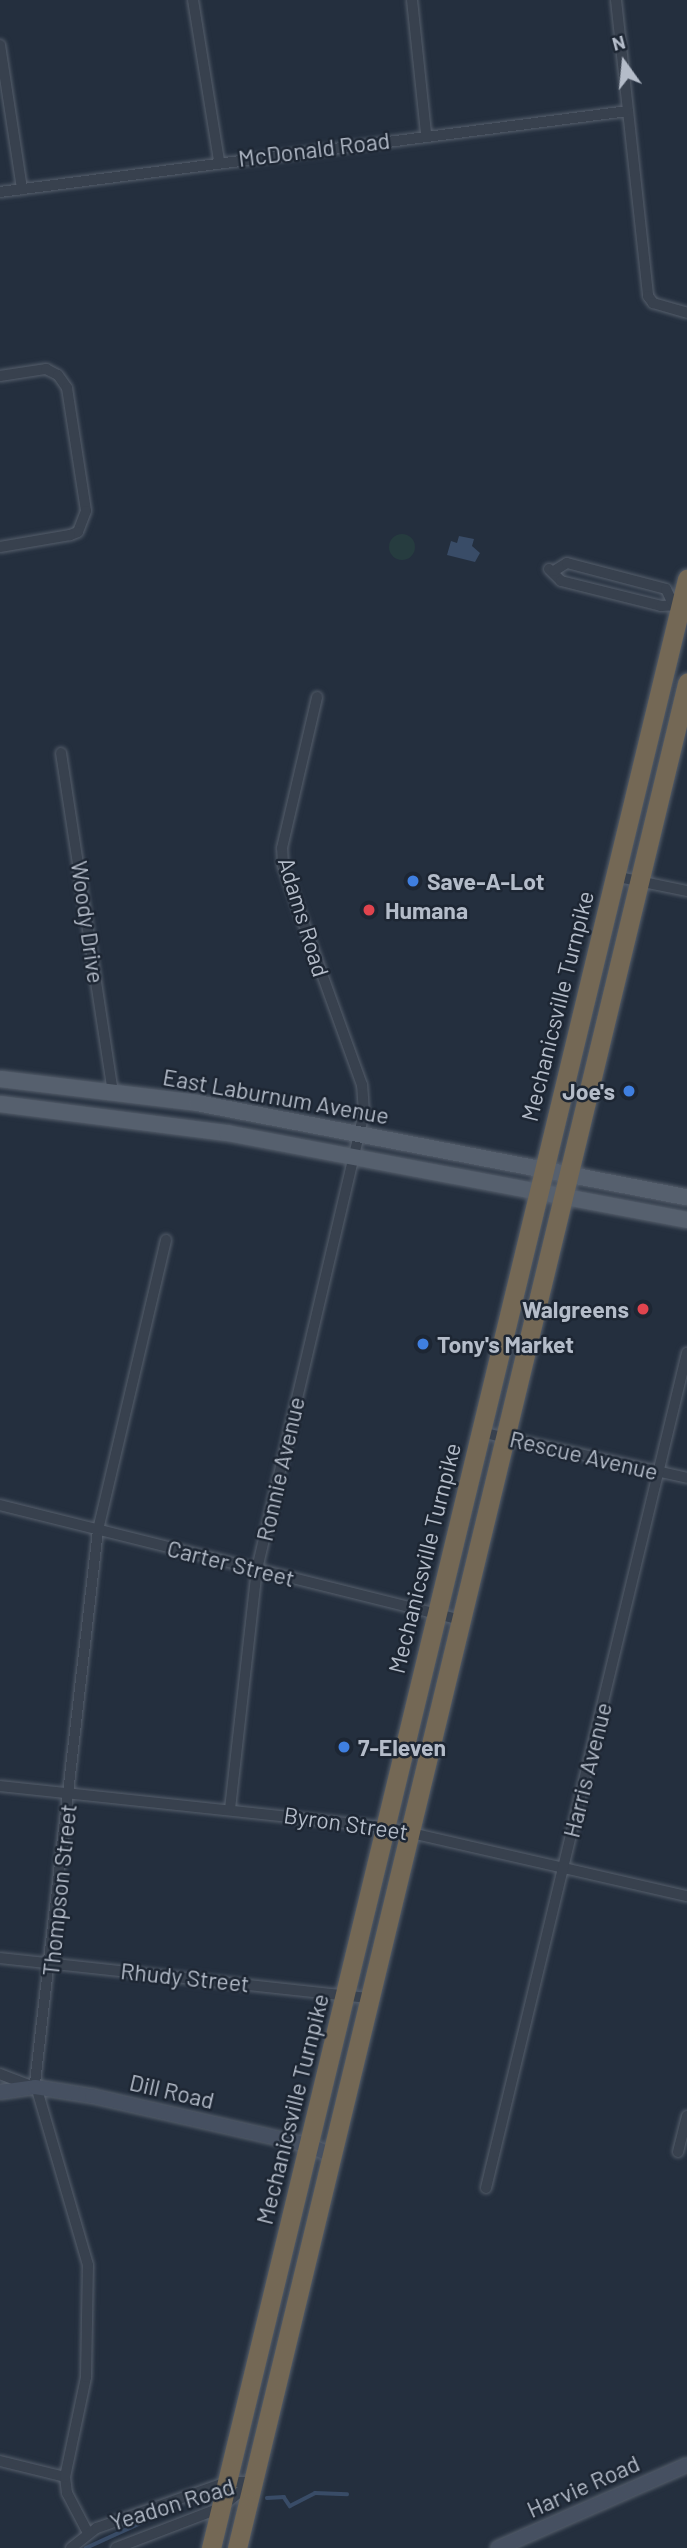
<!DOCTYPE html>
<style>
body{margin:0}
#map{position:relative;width:687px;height:2548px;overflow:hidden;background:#242f3e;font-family:Barlow,sans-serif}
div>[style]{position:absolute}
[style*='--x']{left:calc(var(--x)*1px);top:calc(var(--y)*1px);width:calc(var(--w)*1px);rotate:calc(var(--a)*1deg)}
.green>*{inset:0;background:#263c3f}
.round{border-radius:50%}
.water>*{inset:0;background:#394c67}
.stream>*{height:3.5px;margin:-1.75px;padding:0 1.75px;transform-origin:1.75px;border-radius:1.75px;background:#394c67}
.roads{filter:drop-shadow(0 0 2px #565f6c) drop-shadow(0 0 2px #565f6c)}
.street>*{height:10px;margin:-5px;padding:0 5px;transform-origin:5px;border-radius:5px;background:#38414e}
.secondary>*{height:14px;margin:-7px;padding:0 7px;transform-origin:7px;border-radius:7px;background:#465061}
.primary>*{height:16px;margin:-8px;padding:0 8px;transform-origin:8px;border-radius:8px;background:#56606e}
.highway>*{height:19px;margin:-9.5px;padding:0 9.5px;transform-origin:9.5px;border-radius:9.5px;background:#746855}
.dots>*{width:19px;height:19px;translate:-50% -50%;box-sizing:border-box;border:4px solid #1d2633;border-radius:50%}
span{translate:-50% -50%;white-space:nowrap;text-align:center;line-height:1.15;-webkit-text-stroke:5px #1d2633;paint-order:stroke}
.street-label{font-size:23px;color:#b4bcc9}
.poi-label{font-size:23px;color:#b4bcc9;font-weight:700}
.left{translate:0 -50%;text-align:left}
.right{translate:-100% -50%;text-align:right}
.north{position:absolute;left:589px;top:28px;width:70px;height:70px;-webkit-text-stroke:5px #1d2633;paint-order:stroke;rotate:345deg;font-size:19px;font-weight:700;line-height:28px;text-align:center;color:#b4bcc9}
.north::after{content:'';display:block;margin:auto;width:24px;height:32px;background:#b4bcc9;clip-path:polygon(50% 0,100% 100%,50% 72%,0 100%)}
</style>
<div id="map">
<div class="green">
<div class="round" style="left:389px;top:534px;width:26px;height:26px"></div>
</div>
<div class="water">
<div style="clip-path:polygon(459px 536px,474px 539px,472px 546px,480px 553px,475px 562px,447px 555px,451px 541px,457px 543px)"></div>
</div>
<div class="stream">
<div style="--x:267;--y:2498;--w:17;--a:-3"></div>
<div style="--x:284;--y:2497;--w:11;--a:56"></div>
<div style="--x:290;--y:2506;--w:28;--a:-27"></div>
<div style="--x:315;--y:2493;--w:32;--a:2"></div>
<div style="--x:86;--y:2548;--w:63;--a:-24.5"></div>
</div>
<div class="roads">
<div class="street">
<div style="--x:193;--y:0;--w:163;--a:80.8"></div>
<div style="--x:412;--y:0;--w:135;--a:84"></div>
<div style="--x:616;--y:0;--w:298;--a:83.8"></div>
<div style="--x:648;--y:296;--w:9;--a:54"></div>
<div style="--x:653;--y:303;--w:35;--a:16"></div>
<div style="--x:0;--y:45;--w:146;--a:81.3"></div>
<div style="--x:0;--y:192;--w:633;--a:-7.35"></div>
<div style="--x:0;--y:376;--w:47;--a:-8.7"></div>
<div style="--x:46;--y:369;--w:13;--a:27"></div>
<div style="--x:58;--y:375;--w:16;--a:55"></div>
<div style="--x:67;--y:388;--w:124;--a:81.2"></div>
<div style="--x:86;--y:511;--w:22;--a:111"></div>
<div style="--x:78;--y:532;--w:9;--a:159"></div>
<div style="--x:70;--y:535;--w:71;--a:170.3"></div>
<div style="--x:549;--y:569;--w:17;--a:45"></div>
<div style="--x:561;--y:581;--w:103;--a:14"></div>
<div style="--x:661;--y:606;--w:22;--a:-3"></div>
<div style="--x:554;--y:571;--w:15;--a:-32"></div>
<div style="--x:567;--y:563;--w:102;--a:14.7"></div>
<div style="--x:666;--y:589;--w:14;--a:65"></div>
<div style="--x:61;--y:753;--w:342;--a:81.3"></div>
<div style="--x:614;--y:876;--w:75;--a:11.6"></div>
<div style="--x:480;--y:1432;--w:212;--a:12.5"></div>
<div style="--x:0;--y:1505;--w:476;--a:14"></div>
<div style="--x:0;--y:1786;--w:387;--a:6.1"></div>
<div style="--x:385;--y:1827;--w:310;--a:12.9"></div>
<div style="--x:230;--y:1809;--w:242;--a:-83.6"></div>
<div style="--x:257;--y:1569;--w:469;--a:-76.8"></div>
<div style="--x:364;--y:1112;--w:27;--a:-94"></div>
<div style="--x:362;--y:1085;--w:234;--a:-109.8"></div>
<div style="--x:283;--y:865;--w:17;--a:-93"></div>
<div style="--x:282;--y:848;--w:155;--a:-76.9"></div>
<div style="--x:0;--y:1958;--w:372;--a:6.2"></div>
<div style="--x:0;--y:2074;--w:34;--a:21"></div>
<div style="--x:678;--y:2152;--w:37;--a:-76"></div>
<div style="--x:486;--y:2188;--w:859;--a:-76.47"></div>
<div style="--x:0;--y:2461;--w:67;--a:13.8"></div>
<div style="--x:88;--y:2533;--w:45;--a:-117.7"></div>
<div style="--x:67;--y:2493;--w:16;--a:-97"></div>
<div style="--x:65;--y:2477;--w:102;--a:-78.1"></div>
<div style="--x:86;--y:2377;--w:112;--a:-89"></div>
<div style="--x:88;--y:2265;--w:190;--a:-106.2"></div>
<div style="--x:35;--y:2083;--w:557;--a:-83.5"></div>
<div style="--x:98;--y:1530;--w:298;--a:-76.8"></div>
<div style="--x:71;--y:2548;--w:33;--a:-38"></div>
<div style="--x:97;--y:2528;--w:138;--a:-19.5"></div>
<div style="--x:227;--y:2482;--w:26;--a:0"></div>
<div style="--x:116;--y:2548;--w:111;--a:-21"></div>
<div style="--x:220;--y:2508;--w:38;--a:-39"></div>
</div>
<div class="secondary">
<div style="--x:0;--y:2092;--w:35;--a:-8"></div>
<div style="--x:35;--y:2087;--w:58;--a:9"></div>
<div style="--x:92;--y:2096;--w:221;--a:12.8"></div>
<div style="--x:308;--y:2145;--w:26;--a:23"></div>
<div style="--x:498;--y:2548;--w:206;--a:-23.7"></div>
</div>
<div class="primary">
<div style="--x:0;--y:1079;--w:198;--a:6.9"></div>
<div style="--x:197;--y:1103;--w:499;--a:10.9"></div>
<div style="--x:0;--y:1104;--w:229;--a:7.3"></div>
<div style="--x:227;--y:1133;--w:468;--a:10.7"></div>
</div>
<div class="highway">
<div style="--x:211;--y:2548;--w:2026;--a:-76.41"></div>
<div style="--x:237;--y:2548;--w:1919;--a:-76.43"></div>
</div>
</div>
<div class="dots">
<div style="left:413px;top:881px;background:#3f7fe0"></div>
<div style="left:369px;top:910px;background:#e0444e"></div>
<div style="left:629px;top:1091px;background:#3f7fe0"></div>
<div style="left:643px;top:1309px;background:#e0444e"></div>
<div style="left:423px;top:1344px;background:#3f7fe0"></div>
<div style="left:344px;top:1747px;background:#3f7fe0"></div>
</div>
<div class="street-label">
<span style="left:314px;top:149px;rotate:-7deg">McDonald Road</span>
<span style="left:304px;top:917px;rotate:73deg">Adams Road</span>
<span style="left:88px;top:922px;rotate:82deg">Woody Drive</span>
<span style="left:557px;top:1006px;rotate:-76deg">Mechanicsville Turnpike</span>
<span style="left:276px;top:1096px;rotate:10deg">East Laburnum Avenue</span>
<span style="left:584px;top:1455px;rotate:13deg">Rescue Avenue</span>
<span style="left:280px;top:1469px;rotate:-77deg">Ronnie Avenue</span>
<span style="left:424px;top:1558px;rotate:-76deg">Mechanicsville Turnpike</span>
<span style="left:231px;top:1563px;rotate:14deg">Carter Street</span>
<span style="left:587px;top:1770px;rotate:-76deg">Harris Avenue</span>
<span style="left:346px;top:1823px;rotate:8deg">Byron Street</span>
<span style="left:59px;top:1890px;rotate:-84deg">Thompson Street</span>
<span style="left:185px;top:1977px;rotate:6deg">Rhudy Street</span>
<span style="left:172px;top:2091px;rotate:13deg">Dill Road</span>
<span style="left:292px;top:2109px;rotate:-76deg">Mechanicsville Turnpike</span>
<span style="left:583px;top:2486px;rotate:-24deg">Harvie Road</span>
<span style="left:172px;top:2504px;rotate:-17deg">Yeadon Road</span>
</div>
<div class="poi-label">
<span class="left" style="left:427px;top:881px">Save-A-Lot</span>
<span class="left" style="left:385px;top:910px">Humana</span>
<span class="right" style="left:615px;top:1091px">Joe's</span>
<span class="right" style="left:629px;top:1309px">Walgreens</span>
<span class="left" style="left:437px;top:1344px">Tony's Market</span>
<span class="left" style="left:358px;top:1747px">7-Eleven</span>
</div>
<div class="north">N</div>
</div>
